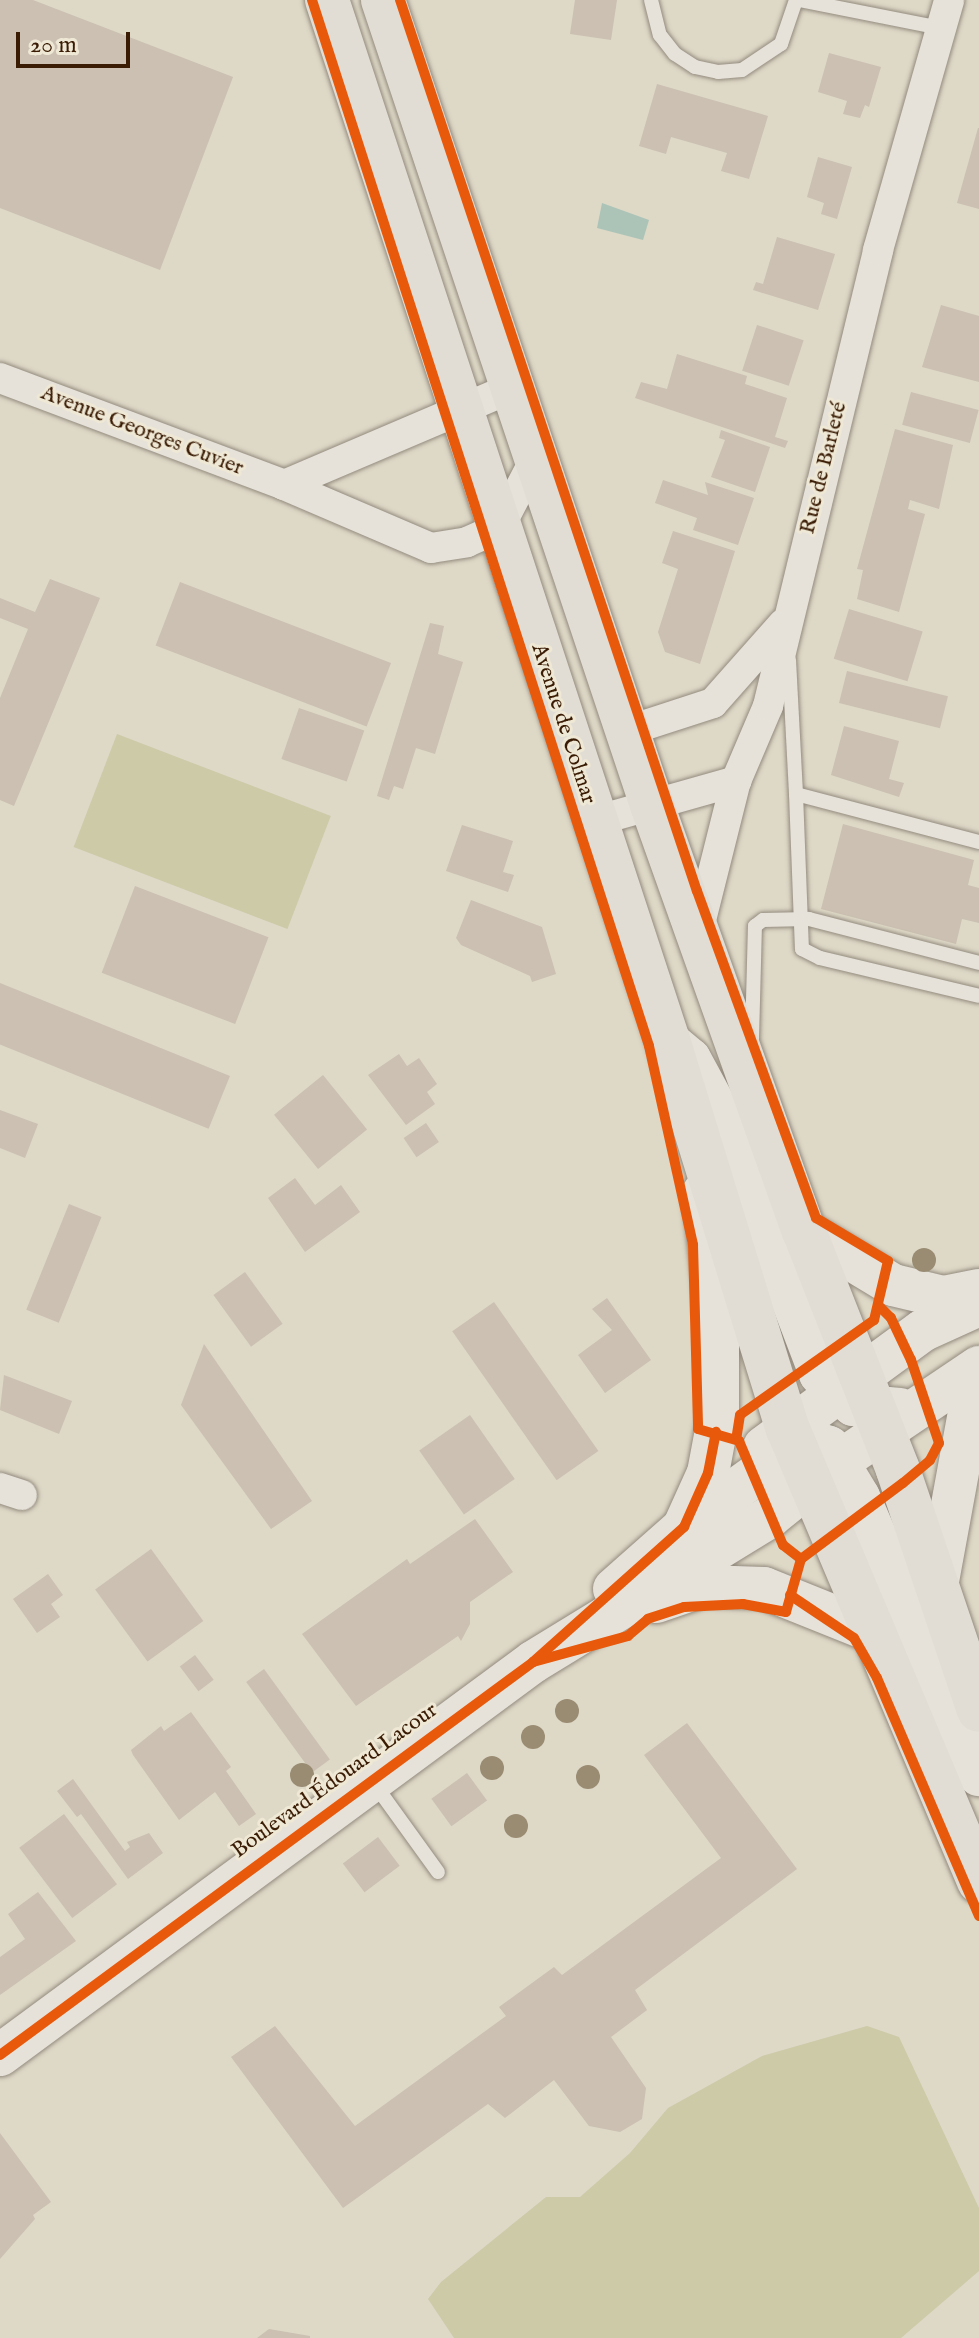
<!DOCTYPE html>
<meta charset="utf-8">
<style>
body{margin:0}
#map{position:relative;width:979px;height:2338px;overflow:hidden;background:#ded8c7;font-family:"IM FELL English",serif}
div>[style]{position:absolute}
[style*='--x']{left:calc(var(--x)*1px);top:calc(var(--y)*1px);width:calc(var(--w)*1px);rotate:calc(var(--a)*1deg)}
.green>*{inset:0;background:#cccaa7;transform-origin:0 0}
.water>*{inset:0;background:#acc4b8}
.building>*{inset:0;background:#cbc0b2;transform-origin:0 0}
.roads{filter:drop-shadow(0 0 2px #938b7e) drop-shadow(0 0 2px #938b7e)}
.service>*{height:14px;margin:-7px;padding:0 7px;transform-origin:7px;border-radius:7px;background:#e6e2da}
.minor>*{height:30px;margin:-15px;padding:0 15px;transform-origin:15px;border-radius:15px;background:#e6e2da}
.secondary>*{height:42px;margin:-21px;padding:0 21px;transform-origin:21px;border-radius:21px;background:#e6e2da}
.primary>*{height:44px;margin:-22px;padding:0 22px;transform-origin:22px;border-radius:22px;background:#e1ddd4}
.cycleway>*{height:10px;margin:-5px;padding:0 5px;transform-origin:5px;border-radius:5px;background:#e8590c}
.trees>*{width:24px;height:24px;margin:-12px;border-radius:50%;background:#9a8c73}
span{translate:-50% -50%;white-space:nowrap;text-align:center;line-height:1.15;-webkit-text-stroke:6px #efe8d5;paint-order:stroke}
.street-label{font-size:22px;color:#3a1c05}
.scale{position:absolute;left:16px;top:32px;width:114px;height:36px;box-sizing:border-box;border:4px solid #3a1c05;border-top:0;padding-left:10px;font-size:24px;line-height:28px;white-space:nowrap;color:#3a1c05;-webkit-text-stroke:6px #efe8d5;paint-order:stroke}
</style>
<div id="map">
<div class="green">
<div style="left:117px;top:734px;width:229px;height:121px;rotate:21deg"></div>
<div style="clip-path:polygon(867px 2026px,899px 2037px,979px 2208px,979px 2271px,901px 2338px,454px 2338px,428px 2299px,441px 2282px,546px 2197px,580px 2197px,630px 2153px,668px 2108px,762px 2056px)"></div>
</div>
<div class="water">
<div style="clip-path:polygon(602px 203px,649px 220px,643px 240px,597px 228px)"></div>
</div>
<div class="building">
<div style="clip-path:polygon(0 0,33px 0,233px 77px,160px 270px,0 208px)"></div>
<div style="clip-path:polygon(575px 0,617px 0,611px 40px,570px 34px)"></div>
<div style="clip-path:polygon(829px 53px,881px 67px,869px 107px,865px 105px,860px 118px,843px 114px,847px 101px,818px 92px)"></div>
<div style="clip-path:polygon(657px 84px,768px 116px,749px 179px,721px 171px,727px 153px,671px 137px,666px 154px,639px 146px)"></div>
<div style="clip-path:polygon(978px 128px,979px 128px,979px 209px,957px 203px)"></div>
<div style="clip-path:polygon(818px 157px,852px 167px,837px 219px,821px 214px,824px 203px,807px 197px)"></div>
<div style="clip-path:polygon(777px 237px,835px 254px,818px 310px,753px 290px,756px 282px,763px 284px)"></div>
<div style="clip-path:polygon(941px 305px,979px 316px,979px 382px,922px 367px)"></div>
<div style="left:757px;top:325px;width:49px;height:48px;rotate:18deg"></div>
<div style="clip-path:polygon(677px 354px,747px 376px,745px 384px,787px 398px,775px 437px,788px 441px,785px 448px,635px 398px,641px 382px,667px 389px)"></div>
<div style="left:911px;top:392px;width:70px;height:34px;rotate:15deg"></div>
<div style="clip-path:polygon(895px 429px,953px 445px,939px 509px,910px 500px,908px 509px,925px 514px,899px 612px,857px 599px,863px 570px,857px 569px)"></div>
<div style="clip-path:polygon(721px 430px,770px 447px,755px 492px,711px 477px,725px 440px,719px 438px)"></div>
<div style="clip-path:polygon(663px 480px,708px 495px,705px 482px,754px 498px,738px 545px,693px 530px,697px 518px,655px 503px)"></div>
<div style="clip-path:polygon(673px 531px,735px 551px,700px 664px,665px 652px,658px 632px,678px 569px,662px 563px)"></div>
<div style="clip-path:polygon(50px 579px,100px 598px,14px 806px,0 800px,0 698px,28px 629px,0 618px,0 598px,35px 612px)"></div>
<div style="left:180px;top:582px;width:226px;height:68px;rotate:21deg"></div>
<div style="left:849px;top:609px;width:77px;height:52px;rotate:17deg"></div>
<div style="clip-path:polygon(430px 623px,444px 626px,438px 654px,463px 662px,435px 754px,416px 748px,403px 789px,394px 786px,389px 800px,377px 796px)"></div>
<div style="left:847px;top:671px;width:104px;height:33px;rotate:14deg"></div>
<div style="left:299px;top:708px;width:69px;height:54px;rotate:19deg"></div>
<div style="clip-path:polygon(844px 726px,899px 741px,889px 779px,904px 783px,899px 797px,831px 775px)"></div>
<div style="clip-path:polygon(843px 824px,974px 860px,968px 885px,979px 888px,979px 923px,962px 919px,956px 944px,821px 909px)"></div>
<div style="clip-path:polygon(462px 825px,513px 841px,503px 872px,514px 875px,508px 892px,446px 871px)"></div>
<div style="left:135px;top:886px;width:143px;height:93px;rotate:21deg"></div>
<div style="clip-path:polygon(471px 900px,542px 927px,556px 974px,532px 982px,530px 976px,461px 945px,456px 938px)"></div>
<div style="left:0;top:983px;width:248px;height:57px;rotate:22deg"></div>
<div style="clip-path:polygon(399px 1054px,407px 1066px,419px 1058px,437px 1084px,427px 1092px,435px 1104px,406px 1125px,368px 1075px)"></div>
<div style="left:323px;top:1075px;width:70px;height:63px;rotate:51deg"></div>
<div style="clip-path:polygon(0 1110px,38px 1124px,25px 1158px,0 1148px)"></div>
<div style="left:426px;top:1123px;width:23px;height:27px;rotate:56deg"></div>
<div style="clip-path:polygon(295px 1178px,315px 1205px,341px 1185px,360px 1212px,305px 1252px,268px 1198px)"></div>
<div style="left:69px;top:1204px;width:35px;height:114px;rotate:22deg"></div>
<div style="left:245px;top:1272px;width:64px;height:39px;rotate:54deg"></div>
<div style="clip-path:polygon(607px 1298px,651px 1360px,605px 1393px,578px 1355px,612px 1330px,592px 1309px)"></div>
<div style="left:494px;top:1302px;width:182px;height:51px;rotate:55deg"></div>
<div style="clip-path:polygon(204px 1344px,312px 1501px,271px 1529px,181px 1405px)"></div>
<div style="clip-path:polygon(4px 1375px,72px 1401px,59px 1434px,0 1410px)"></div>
<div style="left:470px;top:1415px;width:78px;height:62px;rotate:55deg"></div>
<div style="clip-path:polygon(475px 1519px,513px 1572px,470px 1602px,470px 1624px,461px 1641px,458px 1636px,356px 1706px,302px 1634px,407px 1559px,410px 1564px)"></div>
<div style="left:151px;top:1549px;width:89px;height:69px;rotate:54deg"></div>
<div style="clip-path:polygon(48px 1574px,63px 1595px,51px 1604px,60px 1617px,37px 1633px,13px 1599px)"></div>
<div style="left:195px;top:1655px;width:31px;height:19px;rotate:53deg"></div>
<div style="left:264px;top:1669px;width:112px;height:22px;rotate:54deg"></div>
<div style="clip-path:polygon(191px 1712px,231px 1767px,226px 1771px,256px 1814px,239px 1826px,215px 1792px,179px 1820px,133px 1755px,131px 1750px,161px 1726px,164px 1731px)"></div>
<div style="clip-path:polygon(687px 1723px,797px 1869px,635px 1990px,647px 2010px,611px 2037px,646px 2088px,642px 2119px,620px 2132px,589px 2126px,554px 2080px,505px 2118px,488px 2104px,343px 2208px,231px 2057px,275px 2026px,355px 2126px,506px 2016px,499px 2007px,554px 1967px,562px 1975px,721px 1858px,644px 1755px)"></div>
<div style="left:467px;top:1773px;width:34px;height:44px;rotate:54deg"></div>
<div style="clip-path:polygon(73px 1779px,125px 1851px,130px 1847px,127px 1842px,149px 1833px,163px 1853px,128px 1879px,81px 1814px,77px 1817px,57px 1791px)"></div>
<div style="left:64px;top:1814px;width:88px;height:56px;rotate:53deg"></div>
<div style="left:378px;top:1837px;width:36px;height:44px;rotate:53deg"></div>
<div style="clip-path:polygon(38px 1892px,76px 1941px,0 1995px,0 1957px,25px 1939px,8px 1914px)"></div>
<div style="clip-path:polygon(0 2133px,51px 2202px,33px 2215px,35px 2219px,0 2259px)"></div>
<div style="clip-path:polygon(269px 2329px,310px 2336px,310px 2338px,257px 2338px)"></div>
</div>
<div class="roads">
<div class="service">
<div style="--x:651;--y:0;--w:36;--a:76"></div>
<div style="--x:660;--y:35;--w:24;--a:52"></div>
<div style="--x:675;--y:54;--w:24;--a:33"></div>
<div style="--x:695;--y:67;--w:24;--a:12"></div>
<div style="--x:718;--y:72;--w:24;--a:-5"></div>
<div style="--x:742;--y:70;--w:47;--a:-33.7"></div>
<div style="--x:781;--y:44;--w:46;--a:-71.2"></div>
<div style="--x:799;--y:0;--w:145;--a:11.2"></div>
<div style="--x:789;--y:660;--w:134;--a:87"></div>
<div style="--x:796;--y:794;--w:189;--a:14.7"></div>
<div style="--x:796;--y:794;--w:155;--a:87.8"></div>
<div style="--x:802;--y:949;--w:20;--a:27"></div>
<div style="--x:820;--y:958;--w:163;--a:13.4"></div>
<div style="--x:752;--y:1039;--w:113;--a:-88.5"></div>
<div style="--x:755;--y:926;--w:10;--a:-37"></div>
<div style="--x:763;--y:920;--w:46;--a:-1.2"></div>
<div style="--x:809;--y:919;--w:176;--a:14.5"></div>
<div style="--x:373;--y:1782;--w:111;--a:54.2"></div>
</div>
<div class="minor">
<div style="--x:0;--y:378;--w:303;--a:20.6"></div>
<div style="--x:284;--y:485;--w:160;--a:23.2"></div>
<div style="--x:431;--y:548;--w:36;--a:-9"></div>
<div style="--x:467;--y:542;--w:35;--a:-24"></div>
<div style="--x:499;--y:528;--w:78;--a:-62.4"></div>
<div style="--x:284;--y:485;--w:247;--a:-23.1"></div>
<div style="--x:630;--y:730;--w:87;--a:-18"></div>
<div style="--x:713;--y:703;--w:106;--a:-48.5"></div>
<div style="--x:595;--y:821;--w:147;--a:-15.8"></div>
<div style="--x:698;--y:932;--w:156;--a:-75.9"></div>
<div style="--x:736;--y:781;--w:82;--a:-66.9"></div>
<div style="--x:768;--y:706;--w:469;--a:-76.4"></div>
<div style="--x:878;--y:250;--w:260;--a:-74.1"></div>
<div style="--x:0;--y:1488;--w:23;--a:18"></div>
</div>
<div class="secondary">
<div style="--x:672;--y:1044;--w:23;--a:40"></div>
<div style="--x:690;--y:1059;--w:72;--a:61.6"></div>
<div style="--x:724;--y:1122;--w:270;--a:69.1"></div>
<div style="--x:820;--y:1374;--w:45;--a:43.2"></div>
<div style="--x:853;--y:1405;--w:47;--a:4.9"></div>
<div style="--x:804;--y:1231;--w:104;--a:31.2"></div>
<div style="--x:893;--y:1285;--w:51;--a:13.5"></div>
<div style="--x:943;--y:1297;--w:37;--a:-11"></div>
<div style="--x:764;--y:1447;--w:196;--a:-36.3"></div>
<div style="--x:922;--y:1331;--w:63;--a:-24.5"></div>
<div style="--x:685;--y:1524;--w:56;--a:-65.7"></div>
<div style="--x:708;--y:1473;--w:54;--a:-79.3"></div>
<div style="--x:718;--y:1420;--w:100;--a:-90"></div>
<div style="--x:718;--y:1320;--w:128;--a:-96.7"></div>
<div style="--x:614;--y:1589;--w:94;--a:-41.5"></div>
<div style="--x:684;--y:1527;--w:102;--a:-35.9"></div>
<div style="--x:767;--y:1467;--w:53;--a:-28"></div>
<div style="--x:814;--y:1442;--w:16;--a:18"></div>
<div style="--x:829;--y:1447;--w:58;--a:59"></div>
<div style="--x:859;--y:1497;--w:303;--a:66.7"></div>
<div style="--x:936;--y:1592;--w:227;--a:-79.6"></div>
<div style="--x:656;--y:1602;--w:50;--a:-18.8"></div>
<div style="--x:703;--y:1586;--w:61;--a:1.9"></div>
<div style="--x:764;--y:1588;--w:121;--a:21.9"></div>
<div style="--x:0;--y:2055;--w:662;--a:-36.4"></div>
<div style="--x:533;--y:1662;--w:279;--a:-31.5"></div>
<div style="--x:771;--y:1516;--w:86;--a:-38.9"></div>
<div style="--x:838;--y:1462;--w:170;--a:-34"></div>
</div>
<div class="primary">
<div style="--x:327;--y:0;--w:1094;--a:71.85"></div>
<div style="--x:668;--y:1040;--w:407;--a:72.9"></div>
<div style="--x:788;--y:1429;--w:491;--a:67.1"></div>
<div style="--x:383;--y:0;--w:849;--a:71.52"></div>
<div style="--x:652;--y:805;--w:452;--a:70.4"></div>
<div style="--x:804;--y:1231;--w:257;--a:68.5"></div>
<div style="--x:898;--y:1470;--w:253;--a:71.4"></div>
</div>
</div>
<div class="cycleway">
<div style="--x:312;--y:0;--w:1099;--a:72.14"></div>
<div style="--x:649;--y:1046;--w:204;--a:77.5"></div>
<div style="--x:693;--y:1245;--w:184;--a:88.4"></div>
<div style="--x:698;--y:1429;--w:43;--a:16.3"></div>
<div style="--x:739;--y:1441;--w:113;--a:67.1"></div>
<div style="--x:783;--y:1545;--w:23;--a:38"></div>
<div style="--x:801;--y:1559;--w:55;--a:105.8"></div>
<div style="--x:786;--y:1612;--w:44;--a:-169.5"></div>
<div style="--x:743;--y:1604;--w:59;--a:177.1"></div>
<div style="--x:684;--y:1607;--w:38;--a:162"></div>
<div style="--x:648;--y:1619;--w:26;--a:140"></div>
<div style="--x:628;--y:1636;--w:98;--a:164.7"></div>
<div style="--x:400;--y:0;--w:939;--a:71.57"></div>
<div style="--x:697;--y:891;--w:348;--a:70"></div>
<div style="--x:816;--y:1218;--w:84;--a:30.8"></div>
<div style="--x:888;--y:1261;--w:61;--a:103.3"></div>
<div style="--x:874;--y:1320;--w:164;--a:144.7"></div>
<div style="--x:740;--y:1415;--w:24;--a:99"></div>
<div style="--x:801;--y:1559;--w:127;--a:-36.7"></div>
<div style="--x:903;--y:1483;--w:35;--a:-40"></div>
<div style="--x:930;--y:1460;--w:19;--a:-62"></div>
<div style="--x:939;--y:1443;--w:88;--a:-108.6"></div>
<div style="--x:911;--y:1360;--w:47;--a:-115.5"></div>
<div style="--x:891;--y:1318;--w:16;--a:-135"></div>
<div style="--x:790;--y:1595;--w:77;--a:33.9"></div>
<div style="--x:854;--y:1638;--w:46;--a:60.1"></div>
<div style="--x:877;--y:1678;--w:259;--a:66.8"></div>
<div style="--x:0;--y:2055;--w:662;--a:-36.4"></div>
<div style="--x:533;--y:1662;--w:203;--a:-41.8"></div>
<div style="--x:684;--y:1527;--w:59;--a:-66"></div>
<div style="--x:708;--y:1473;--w:42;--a:-79"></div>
</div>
<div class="trees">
<div style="left:924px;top:1260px"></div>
<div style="left:567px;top:1711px"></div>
<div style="left:533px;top:1737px"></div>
<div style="left:492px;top:1768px"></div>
<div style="left:302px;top:1775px"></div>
<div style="left:588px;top:1777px"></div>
<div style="left:516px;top:1826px"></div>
</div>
<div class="street-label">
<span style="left:142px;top:431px;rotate:21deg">Avenue Georges Cuvier</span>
<span style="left:824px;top:468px;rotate:-76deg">Rue de Barleté</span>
<span style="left:563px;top:724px;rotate:72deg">Avenue de Colmar</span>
<span style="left:335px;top:1781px;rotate:-36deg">Boulevard Édouard Lacour</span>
</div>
<div class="scale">20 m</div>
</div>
